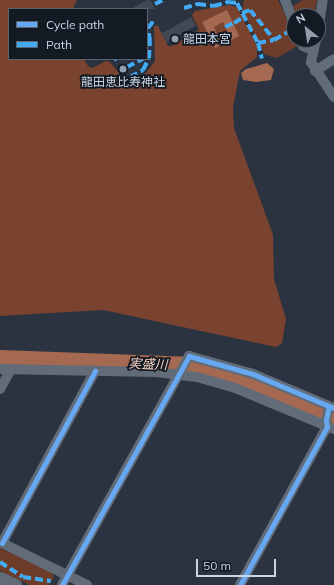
<!DOCTYPE html>
<meta charset="utf-8">
<style>
body{margin:0}
#map{position:relative;width:334px;height:585px;overflow:hidden;background:#2b3340;font-family:Mulish,"Noto Sans JP",sans-serif}
div>[style]{position:absolute}
[style*='--x']{left:calc(var(--x)*1px);top:calc(var(--y)*1px);width:calc(var(--w)*1px);rotate:calc(var(--a)*1deg)}
.green>*{inset:0;background:#6d3d2a}
.forest>*{inset:0;background:#7a432f}
.water>*{inset:0;background:#a56850}
.river>*{height:19px;margin:-9.5px;padding:0 9.5px;transform-origin:9.5px;border-radius:9.5px;background:#a56850}
.building>*{inset:0;background:#424954;transform-origin:0 0}
.minor>*{height:10px;margin:-5px;padding:0 5px;transform-origin:5px;border-radius:5px;background:#626c79}
.tertiary>*{height:13px;margin:-6.5px;padding:0 6.5px;transform-origin:6.5px;border-radius:6.5px;background:#626c79}
.quiet>*{height:4px;margin-top:-2px;transform-origin:0;background:repeating-linear-gradient(90deg,#42abf6 0 8px,transparent 0 12px)}
.cycleway>*{height:5px;margin:-2.5px;padding:0 2.5px;transform-origin:2.5px;border-radius:2.5px;background:#66a8f1}
.dots>*{width:11px;height:11px;translate:-50% -50%;box-sizing:border-box;border:2px solid #131a24;border-radius:50%}
span{translate:-50% -50%;white-space:nowrap;text-align:center;line-height:1.15;-webkit-text-stroke:3.5px #131a24;paint-order:stroke}
.poi-label{font-size:12px;color:#cad4e3}
.left{translate:0 -50%;text-align:left}
.water-label{font-size:13px;color:#f9d1c1;font-style:italic}
.legend{position:absolute;left:8px;top:8px;width:140px;height:52px;box-sizing:border-box;background:#131a24;border:1px solid #5c6470;margin:0;padding:5px 7px;list-style:none;font-size:12px;color:#cad4e3}
.legend li{display:flex;align-items:center;gap:8px;height:20px}
.legend b{width:20px;border:1px solid #5c6470}
.north{position:absolute;left:286px;top:8px;width:40px;height:40px;box-sizing:border-box;background:#131a24;border:1px solid #5c6470;border-radius:50%;rotate:330deg;font-size:11px;font-weight:700;line-height:16px;text-align:center;color:#cad4e3}
.north::after{content:'';display:block;margin:auto;width:14px;height:18px;background:#929caa;clip-path:polygon(50% 0,100% 100%,50% 72%,0 100%)}
.scale{position:absolute;left:196px;top:559px;width:80px;height:18px;box-sizing:border-box;border:2px solid #cad4e3;border-top:0;padding-left:5px;font-size:12px;line-height:14px;white-space:nowrap;color:#cad4e3;-webkit-text-stroke:3px #131a24;paint-order:stroke}
</style>
<div id="map">
<div class="green">
<div style="clip-path:polygon(244px 0,278px 0,294px 34px,294px 40px,299px 45px,277px 58px,264px 54px,242px 9px)"></div>
<div style="clip-path:polygon(303px 0,317px 0,314px 16px,297px 16px,293px 6px)"></div>
<div style="clip-path:polygon(0 548px,52px 572px,54px 577px,49px 585px,30px 585px,0 571px)"></div>
</div>
<div class="forest">
<div style="clip-path:polygon(0 0,77px 0,73px 9px,9px 9px,9px 59px,84px 59px,88px 66px,92px 68px,106px 61px,110px 62px,127px 83px,146px 73px,155px 61px,154px 26px,158px 26px,168px 46px,172px 46px,199px 30px,192px 15px,195px 11px,229px 5px,237px 7px,257px 46px,257px 57px,240px 71px,233px 107px,234px 128px,273px 235px,274px 279px,286px 319px,282px 343px,276px 347px,103px 310px,0 316px)"></div>
</div>
<div class="water">
<div style="clip-path:polygon(evenodd,227px 10px,239px 36px,215px 48px,202px 22px,227px 10px,223px 22px,228px 32px,219px 37px,214px 27px,223px 22px)"></div>
<div style="clip-path:polygon(267px 63px,274px 69px,271px 80px,256px 82px,243px 80px,241px 73px,246px 69px)"></div>
</div>
<div class="river">
<div style="--x:0;--y:359;--w:194;--a:2.1"></div>
<div style="--x:194;--y:366;--w:149;--a:20.4"></div>
</div>
<div class="building">
<div style="clip-path:polygon(147px 0,150px 0,155px 9px,131px 9px)"></div>
<div style="left:191px;top:17px;width:10px;height:34px;rotate:61deg"></div>
</div>
<div class="minor">
<div style="--x:285;--y:0;--w:25;--a:69"></div>
<div style="--x:318;--y:30;--w:30;--a:-81"></div>
<div style="--x:301;--y:40;--w:6;--a:72"></div>
<div style="--x:303;--y:46;--w:11;--a:22"></div>
<div style="--x:316;--y:40;--w:23;--a:103"></div>
<div style="--x:311;--y:62;--w:42;--a:56.7"></div>
<div style="--x:315;--y:71;--w:22;--a:-32"></div>
<div style="--x:0;--y:369;--w:156;--a:1.1"></div>
<div style="--x:156;--y:372;--w:41;--a:7"></div>
<div style="--x:197;--y:377;--w:40;--a:16"></div>
<div style="--x:235;--y:388;--w:107;--a:22.5"></div>
<div style="--x:0;--y:389;--w:21;--a:-61"></div>
<div style="--x:0;--y:542;--w:97;--a:26.3"></div>
<div style="--x:2;--y:543;--w:196;--a:-61.6"></div>
<div style="--x:62;--y:585;--w:262;--a:-61"></div>
<div style="--x:189;--y:356;--w:66;--a:15.7"></div>
<div style="--x:253;--y:374;--w:88;--a:22.8"></div>
<div style="--x:240;--y:585;--w:180;--a:-61.2"></div>
<div style="--x:327;--y:427;--w:7;--a:-98"></div>
<div style="--x:326;--y:420;--w:14;--a:-78"></div>
</div>
<div class="tertiary">
<div style="--x:0;--y:578;--w:17;--a:25"></div>
</div>
<div class="quiet">
<div style="--x:155;--y:4;--w:9;--a:-27"></div>
<div style="--x:184;--y:8;--w:15;--a:-16"></div>
<div style="--x:198;--y:4;--w:16;--a:7"></div>
<div style="--x:214;--y:6;--w:15;--a:-16"></div>
<div style="--x:228;--y:2;--w:9;--a:6"></div>
<div style="--x:237;--y:3;--w:45;--a:62.3"></div>
<div style="--x:258;--y:43;--w:16;--a:76"></div>
<div style="--x:242;--y:13;--w:9;--a:-21"></div>
<div style="--x:250;--y:10;--w:38;--a:51"></div>
<div style="--x:274;--y:40;--w:22;--a:-30"></div>
<div style="--x:234;--y:23;--w:12;--a:-31"></div>
<div style="--x:225;--y:27;--w:10;--a:-24"></div>
<div style="--x:147;--y:42;--w:3;--a:-18"></div>
<div style="--x:150;--y:41;--w:13;--a:-99"></div>
<div style="--x:148;--y:28;--w:11;--a:-52"></div>
<div style="--x:258;--y:43;--w:16;--a:-11"></div>
<div style="--x:114;--y:60;--w:2;--a:-27"></div>
<div style="--x:127;--y:67;--w:18;--a:-27"></div>
<div style="--x:130;--y:77;--w:15;--a:-28"></div>
<div style="--x:143;--y:70;--w:13;--a:-63"></div>
<div style="--x:149;--y:58;--w:17;--a:-87"></div>
<div style="--x:0;--y:562;--w:27;--a:33"></div>
<div style="--x:23;--y:577;--w:28;--a:8"></div>
</div>
<div class="cycleway">
<div style="--x:2;--y:543;--w:196;--a:-61.6"></div>
<div style="--x:62;--y:585;--w:262;--a:-61"></div>
<div style="--x:189;--y:356;--w:66;--a:15.7"></div>
<div style="--x:253;--y:374;--w:88;--a:22.8"></div>
<div style="--x:240;--y:585;--w:180;--a:-61.2"></div>
<div style="--x:327;--y:427;--w:7;--a:-98"></div>
<div style="--x:326;--y:420;--w:14;--a:-78"></div>
</div>
<div class="dots">
<div style="left:175px;top:39px;background:#929caa"></div>
<div style="left:123px;top:69px;background:#929caa"></div>
</div>
<div class="poi-label">
<span class="left" style="left:183px;top:39px">龍田本宮</span>
<span style="left:123px;top:82px">龍田恵比寿神社</span>
</div>
<div class="water-label">
<span style="left:148px;top:364px;rotate:2deg">実盛川</span>
</div>
<ul class="legend">
<li><b style="height:5px;background:#66a8f1"></b>Cycle path</li>
<li><b style="height:5px;background:#42abf6"></b>Path</li>
</ul>
<div class="north">N</div>
<div class="scale">50 m</div>
</div>
